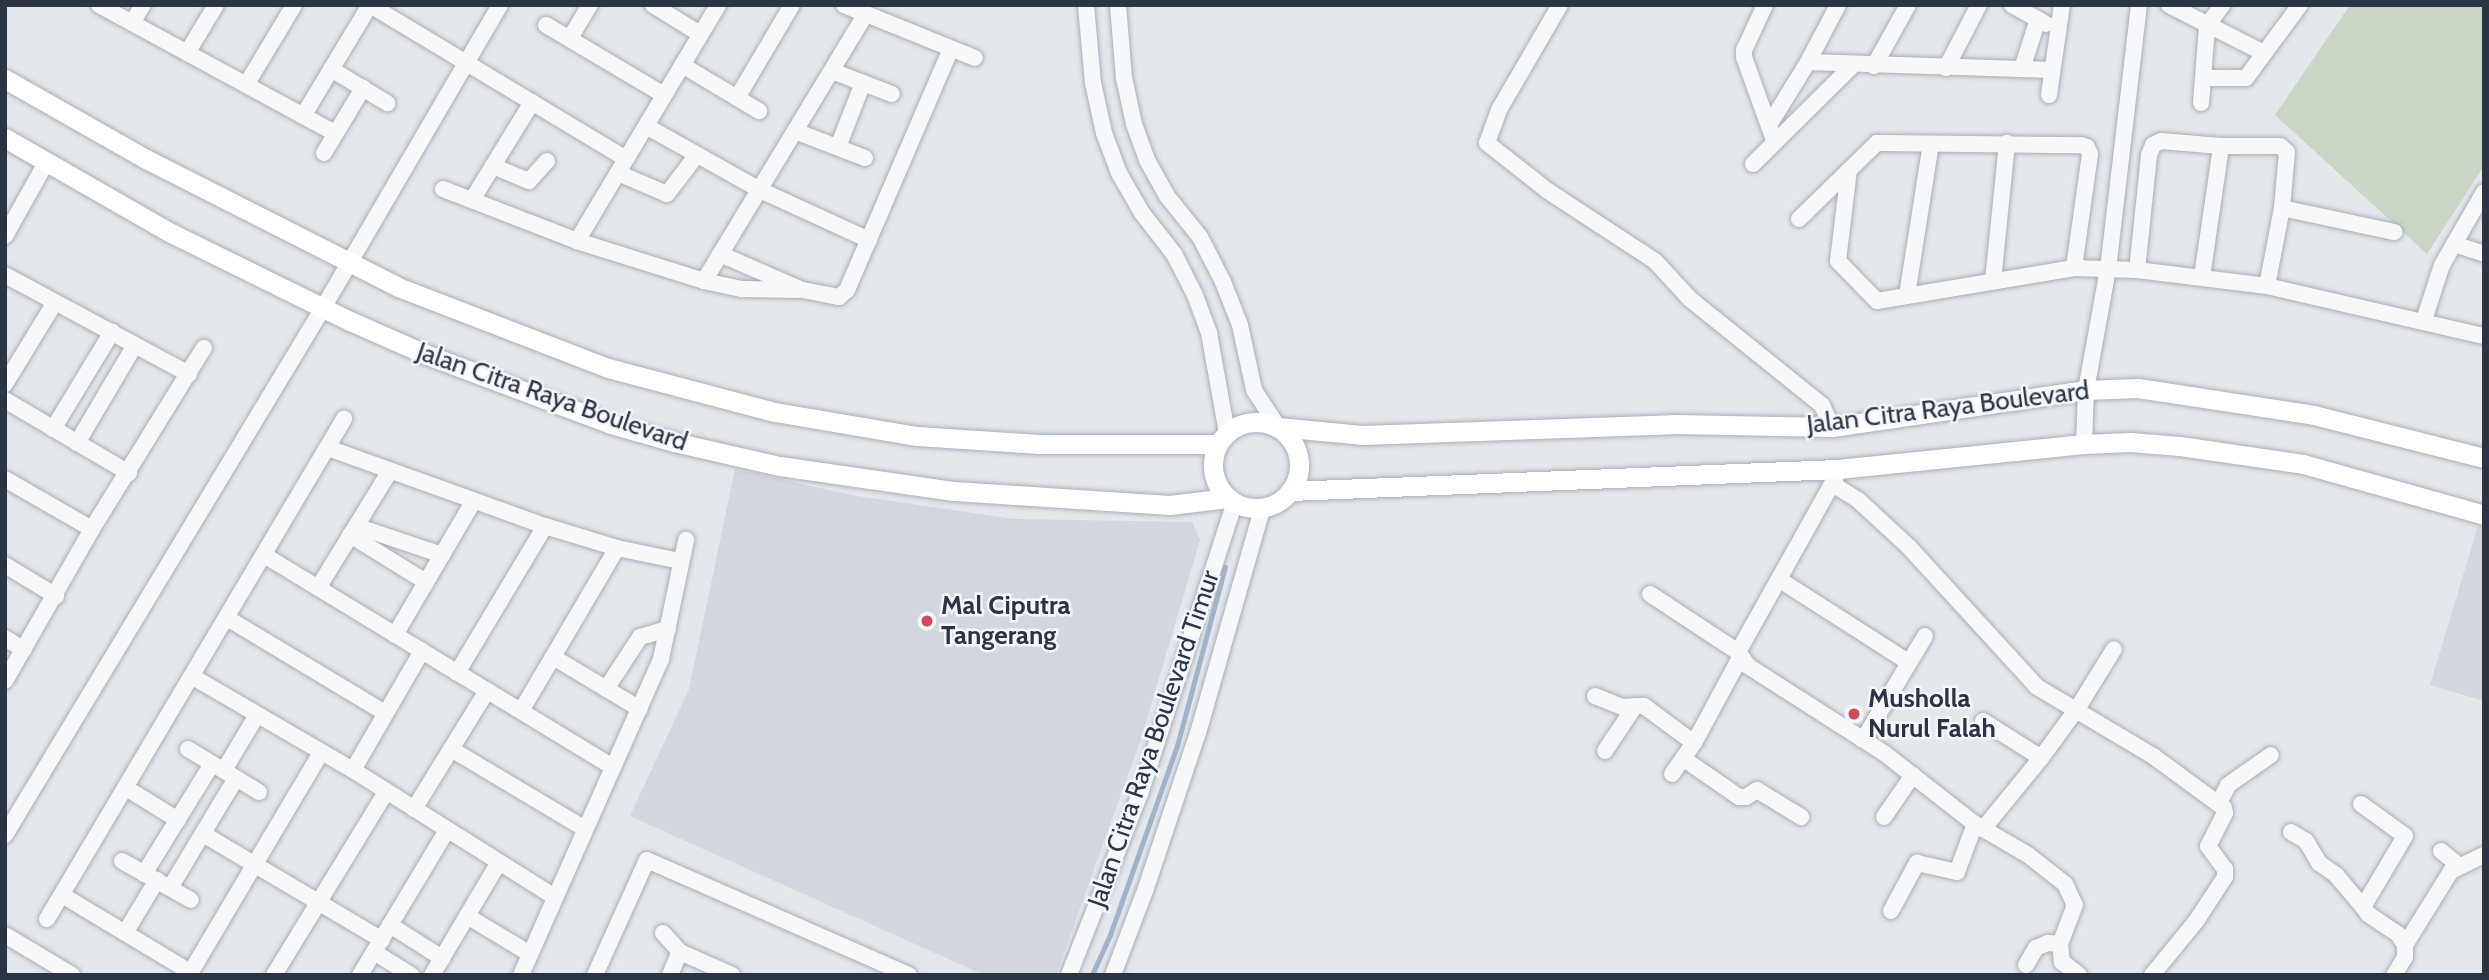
<!DOCTYPE html>
<style>
body{margin:0}
#map{position:relative;width:2489px;height:980px;overflow:hidden;background:#e4e7ec;font-family:Cabin,sans-serif}
div>[style]{position:absolute}
[style*='--x']{left:calc(var(--x)*1px);top:calc(var(--y)*1px);width:calc(var(--w)*1px);rotate:calc(var(--a)*1deg)}
.built>*{inset:0;background:#d2d6de}
.green>*{inset:0;background:#c9d6c5}
.stream>*{height:4.5px;margin:-2.25px;padding:0 2.25px;transform-origin:2.25px;border-radius:2.25px;background:#9fb4cc}
.roads{filter:drop-shadow(0 0 2px #a9aeb7) drop-shadow(0 0 2px #a9aeb7)}
.minor>*{height:16px;margin:-8px;padding:0 8px;transform-origin:8px;border-radius:8px;background:#f7f8fa}
.major>*{height:19px;margin:-9.5px;padding:0 9.5px;transform-origin:9.5px;border-radius:9.5px;background:#fff}
.major>.ring{margin:-9.5px;padding:0;box-sizing:content-box;background:none;border:19px solid #fff;border-radius:50%}
.dots>*{width:19px;height:19px;translate:-50% -50%;box-sizing:border-box;border:4px solid #f4f6f9;border-radius:50%}
span{translate:-50% -50%;white-space:nowrap;text-align:center;line-height:1.15;-webkit-text-stroke:5px #f4f6f9;paint-order:stroke}
.street-label{font-size:26px;color:#2b3445}
.poi-label{font-size:26px;color:#2b3445;font-weight:700}
.left{translate:0 -50%;text-align:left}
.frame{position:absolute;inset:0;border:7px solid #2b3445;pointer-events:none}
</style>
<div id="map">
<div class="built">
<div style="clip-path:polygon(735px 469px,851px 495px,1014px 519px,1192px 522px,1200px 540px,1141px 739px,1056px 975px,984px 975px,630px 816px,689px 689px)"></div>
<div style="clip-path:polygon(2478px 526px,2484px 527px,2484px 701px,2430px 685px)"></div>
</div>
<div class="green">
<div style="clip-path:polygon(2350px 5px,2484px 5px,2484px 166px,2427px 254px,2275px 115px)"></div>
</div>
<div class="stream">
<div style="--x:1092;--y:975;--w:44;--a:-65.8"></div>
<div style="--x:1110;--y:935;--w:201;--a:-70.5"></div>
<div style="--x:1177;--y:746;--w:185;--a:-75"></div>
</div>
<div class="roads">
<div class="minor">
<div style="--x:99;--y:5;--w:268;--a:28.5"></div>
<div style="--x:653;--y:5;--w:55;--a:31.7"></div>
<div style="--x:844;--y:5;--w:141;--a:22"></div>
<div style="--x:1086;--y:5;--w:78;--a:84.9"></div>
<div style="--x:1093;--y:83;--w:51;--a:77.6"></div>
<div style="--x:1104;--y:133;--w:43;--a:69.4"></div>
<div style="--x:1119;--y:173;--w:46;--a:60.1"></div>
<div style="--x:1142;--y:213;--w:52;--a:52"></div>
<div style="--x:1174;--y:254;--w:46;--a:62.9"></div>
<div style="--x:1195;--y:295;--w:40;--a:69.8"></div>
<div style="--x:1209;--y:333;--w:102;--a:79.8"></div>
<div style="--x:1118;--y:5;--w:73;--a:85.3"></div>
<div style="--x:1124;--y:78;--w:47;--a:77.7"></div>
<div style="--x:1134;--y:124;--w:38;--a:70"></div>
<div style="--x:1147;--y:160;--w:41;--a:60.9"></div>
<div style="--x:1167;--y:196;--w:53;--a:51.2"></div>
<div style="--x:1200;--y:237;--w:51;--a:62.9"></div>
<div style="--x:1223;--y:282;--w:46;--a:68.4"></div>
<div style="--x:1240;--y:325;--w:66;--a:77.8"></div>
<div style="--x:1254;--y:390;--w:44;--a:57"></div>
<div style="--x:1560;--y:5;--w:121;--a:120.2"></div>
<div style="--x:1499;--y:110;--w:35;--a:110"></div>
<div style="--x:1487;--y:143;--w:78;--a:38.2"></div>
<div style="--x:1548;--y:191;--w:128;--a:33.2"></div>
<div style="--x:1655;--y:261;--w:52;--a:47.4"></div>
<div style="--x:1690;--y:299;--w:169;--a:38.8"></div>
<div style="--x:1822;--y:405;--w:24;--a:66"></div>
<div style="--x:1765;--y:5;--w:50;--a:115"></div>
<div style="--x:1744;--y:50;--w:7;--a:90"></div>
<div style="--x:1744;--y:57;--w:91;--a:70.2"></div>
<div style="--x:2012;--y:5;--w:39;--a:29"></div>
<div style="--x:2169;--y:5;--w:106;--a:26.8"></div>
<div style="--x:132;--y:23;--w:21;--a:-59"></div>
<div style="--x:546;--y:25;--w:137;--a:30.7"></div>
<div style="--x:570;--y:38;--w:39;--a:-59"></div>
<div style="--x:187;--y:53;--w:56;--a:-58.9"></div>
<div style="--x:1808;--y:62;--w:244;--a:1.9"></div>
<div style="--x:682;--y:65;--w:90;--a:30.9"></div>
<div style="--x:1874;--y:66;--w:70;--a:-60.9"></div>
<div style="--x:1946;--y:68;--w:71;--a:-62.4"></div>
<div style="--x:331;--y:69;--w:66;--a:31.3"></div>
<div style="--x:2022;--y:69;--w:52;--a:-72.3"></div>
<div style="--x:832;--y:71;--w:64;--a:21"></div>
<div style="--x:2203;--y:78;--w:43;--a:0"></div>
<div style="--x:2246;--y:78;--w:91;--a:-53.5"></div>
<div style="--x:246;--y:85;--w:93;--a:-59"></div>
<div style="--x:2049;--y:95;--w:91;--a:-81.8"></div>
<div style="--x:737;--y:98;--w:108;--a:-59.4"></div>
<div style="--x:2201;--y:103;--w:77;--a:-85.5"></div>
<div style="--x:2207;--y:26;--w:26;--a:-54"></div>
<div style="--x:303;--y:116;--w:130;--a:-58.9"></div>
<div style="--x:370;--y:5;--w:299;--a:31"></div>
<div style="--x:1769;--y:125;--w:74;--a:-58.2"></div>
<div style="--x:1808;--y:62;--w:64;--a:-62.2"></div>
<div style="--x:646;--y:126;--w:131;--a:29.3"></div>
<div style="--x:760;--y:190;--w:120;--a:24.6"></div>
<div style="--x:795;--y:131;--w:75;--a:21.1"></div>
<div style="--x:838;--y:147;--w:69;--a:-68.7"></div>
<div style="--x:324;--y:153;--w:76;--a:-59"></div>
<div style="--x:1753;--y:164;--w:141;--a:-44.7"></div>
<div style="--x:493;--y:166;--w:39;--a:23"></div>
<div style="--x:529;--y:181;--w:27;--a:-48"></div>
<div style="--x:1849;--y:170;--w:92;--a:96.9"></div>
<div style="--x:1838;--y:261;--w:56;--a:45.7"></div>
<div style="--x:1877;--y:301;--w:200;--a:-9.5"></div>
<div style="--x:2074;--y:268;--w:63;--a:1.8"></div>
<div style="--x:2137;--y:270;--w:131;--a:7"></div>
<div style="--x:2267;--y:286;--w:223;--a:13"></div>
<div style="--x:618;--y:173;--w:53;--a:23.2"></div>
<div style="--x:667;--y:194;--w:48;--a:-52.7"></div>
<div style="--x:443;--y:189;--w:144;--a:21.2"></div>
<div style="--x:577;--y:241;--w:133;--a:17.5"></div>
<div style="--x:704;--y:281;--w:40;--a:12"></div>
<div style="--x:743;--y:289;--w:60;--a:1"></div>
<div style="--x:803;--y:290;--w:37;--a:11"></div>
<div style="--x:839;--y:297;--w:11;--a:-41"></div>
<div style="--x:847;--y:290;--w:262;--a:-66.7"></div>
<div style="--x:472;--y:200;--w:115;--a:-58.5"></div>
<div style="--x:2282;--y:208;--w:115;--a:12.1"></div>
<div style="--x:1799;--y:219;--w:109;--a:-44.3"></div>
<div style="--x:1877;--y:143;--w:204;--a:0.6"></div>
<div style="--x:2081;--y:145;--w:6;--a:18"></div>
<div style="--x:2087;--y:147;--w:8;--a:67"></div>
<div style="--x:2090;--y:154;--w:115;--a:98"></div>
<div style="--x:5;--y:236;--w:84;--a:-60.7"></div>
<div style="--x:577;--y:241;--w:275;--a:-59.1"></div>
<div style="--x:2454;--y:244;--w:32;--a:18"></div>
<div style="--x:720;--y:254;--w:85;--a:23.6"></div>
<div style="--x:2137;--y:270;--w:116;--a:-84"></div>
<div style="--x:2149;--y:155;--w:11;--a:-68"></div>
<div style="--x:2153;--y:145;--w:9;--a:-27"></div>
<div style="--x:2161;--y:141;--w:60;--a:4.8"></div>
<div style="--x:2221;--y:146;--w:59;--a:0"></div>
<div style="--x:2280;--y:146;--w:9;--a:41"></div>
<div style="--x:2287;--y:152;--w:56;--a:95.1"></div>
<div style="--x:2282;--y:208;--w:79;--a:100.9"></div>
<div style="--x:5;--y:275;--w:209;--a:28.3"></div>
<div style="--x:2202;--y:277;--w:132;--a:-81.7"></div>
<div style="--x:704;--y:281;--w:312;--a:-58.8"></div>
<div style="--x:1993;--y:281;--w:139;--a:-84.2"></div>
<div style="--x:1907;--y:295;--w:153;--a:-81"></div>
<div style="--x:2424;--y:320;--w:58;--a:-71.9"></div>
<div style="--x:2442;--y:265;--w:84;--a:-60.1"></div>
<div style="--x:5;--y:384;--w:96;--a:-58.6"></div>
<div style="--x:5;--y:400;--w:144;--a:30.5"></div>
<div style="--x:53;--y:429;--w:114;--a:-58.7"></div>
<div style="--x:77;--y:443;--w:114;--a:-59.4"></div>
<div style="--x:2084;--y:444;--w:54;--a:-87.9"></div>
<div style="--x:2086;--y:390;--w:123;--a:-79.7"></div>
<div style="--x:2108;--y:269;--w:266;--a:-83.3"></div>
<div style="--x:328;--y:448;--w:231;--a:19.8"></div>
<div style="--x:545;--y:526;--w:75;--a:17"></div>
<div style="--x:617;--y:548;--w:64;--a:11.7"></div>
<div style="--x:5;--y:479;--w:100;--a:29.9"></div>
<div style="--x:1834;--y:485;--w:28;--a:32"></div>
<div style="--x:1858;--y:500;--w:68;--a:42.6"></div>
<div style="--x:1908;--y:546;--w:191;--a:47.5"></div>
<div style="--x:2037;--y:687;--w:135;--a:30.7"></div>
<div style="--x:2153;--y:756;--w:88;--a:36.2"></div>
<div style="--x:2224;--y:808;--w:5;--a:79"></div>
<div style="--x:2225;--y:813;--w:37;--a:117"></div>
<div style="--x:2208;--y:846;--w:29;--a:54"></div>
<div style="--x:2225;--y:869;--w:8;--a:90"></div>
<div style="--x:2225;--y:877;--w:51;--a:123.1"></div>
<div style="--x:2197;--y:920;--w:71;--a:129.3"></div>
<div style="--x:356;--y:526;--w:91;--a:18.6"></div>
<div style="--x:350;--y:535;--w:89;--a:31.7"></div>
<div style="--x:264;--y:555;--w:406;--a:31.3"></div>
<div style="--x:5;--y:565;--w:60;--a:31.3"></div>
<div style="--x:1780;--y:580;--w:152;--a:32.6"></div>
<div style="--x:318;--y:588;--w:137;--a:-58.4"></div>
<div style="--x:1650;--y:594;--w:105;--a:33.4"></div>
<div style="--x:1738;--y:652;--w:17;--a:54"></div>
<div style="--x:1748;--y:666;--w:161;--a:32.6"></div>
<div style="--x:1884;--y:753;--w:115;--a:38"></div>
<div style="--x:1975;--y:824;--w:61;--a:30.3"></div>
<div style="--x:2028;--y:855;--w:47;--a:38.1"></div>
<div style="--x:2065;--y:884;--w:23;--a:65"></div>
<div style="--x:2075;--y:905;--w:42;--a:111"></div>
<div style="--x:2060;--y:944;--w:18;--a:84"></div>
<div style="--x:2062;--y:962;--w:21;--a:37"></div>
<div style="--x:227;--y:618;--w:184;--a:31"></div>
<div style="--x:395;--y:635;--w:154;--a:-59.6"></div>
<div style="--x:5;--y:638;--w:22;--a:32"></div>
<div style="--x:1738;--y:652;--w:201;--a:-60.8"></div>
<div style="--x:553;--y:657;--w:101;--a:30.9"></div>
<div style="--x:457;--y:673;--w:171;--a:-59.1"></div>
<div style="--x:193;--y:677;--w:185;--a:30.2"></div>
<div style="--x:353;--y:770;--w:239;--a:32.2"></div>
<div style="--x:5;--y:681;--w:175;--a:-60.2"></div>
<div style="--x:92;--y:529;--w:213;--a:-58.3"></div>
<div style="--x:606;--y:689;--w:62;--a:-56.8"></div>
<div style="--x:640;--y:637;--w:29;--a:-16"></div>
<div style="--x:1595;--y:696;--w:29;--a:22"></div>
<div style="--x:1622;--y:707;--w:22;--a:-3"></div>
<div style="--x:1644;--y:706;--w:62;--a:36.5"></div>
<div style="--x:521;--y:711;--w:189;--a:-59.5"></div>
<div style="--x:1983;--y:721;--w:69;--a:32.5"></div>
<div style="--x:2041;--y:758;--w:92;--a:129.2"></div>
<div style="--x:1863;--y:740;--w:121;--a:-59.2"></div>
<div style="--x:188;--y:749;--w:83;--a:31.2"></div>
<div style="--x:451;--y:749;--w:156;--a:30.8"></div>
<div style="--x:1605;--y:751;--w:54;--a:-56.3"></div>
<div style="--x:2041;--y:758;--w:61;--a:-53.7"></div>
<div style="--x:2077;--y:709;--w:70;--a:-58.3"></div>
<div style="--x:1684;--y:759;--w:67;--a:34.6"></div>
<div style="--x:1739;--y:797;--w:7;--a:0"></div>
<div style="--x:1746;--y:797;--w:13;--a:-32"></div>
<div style="--x:1757;--y:790;--w:52;--a:31.5"></div>
<div style="--x:224;--y:770;--w:64;--a:-59"></div>
<div style="--x:353;--y:770;--w:138;--a:-59.9"></div>
<div style="--x:1672;--y:774;--w:38;--a:-55"></div>
<div style="--x:1694;--y:743;--w:97;--a:-61.6"></div>
<div style="--x:126;--y:788;--w:61;--a:31.6"></div>
<div style="--x:2219;--y:803;--w:20;--a:-63"></div>
<div style="--x:2228;--y:785;--w:52;--a:-34.9"></div>
<div style="--x:2361;--y:804;--w:54;--a:36"></div>
<div style="--x:2405;--y:836;--w:82;--a:120.6"></div>
<div style="--x:2363;--y:907;--w:9;--a:54"></div>
<div style="--x:2368;--y:914;--w:36;--a:34"></div>
<div style="--x:2398;--y:934;--w:13;--a:58"></div>
<div style="--x:2405;--y:945;--w:12;--a:90"></div>
<div style="--x:2405;--y:957;--w:21;--a:121"></div>
<div style="--x:414;--y:809;--w:139;--a:-58.3"></div>
<div style="--x:1884;--y:817;--w:51;--a:-55.4"></div>
<div style="--x:2291;--y:832;--w:17;--a:31"></div>
<div style="--x:2306;--y:841;--w:26;--a:59"></div>
<div style="--x:2319;--y:863;--w:21;--a:35"></div>
<div style="--x:2336;--y:875;--w:42;--a:49.8"></div>
<div style="--x:203;--y:834;--w:208;--a:30.6"></div>
<div style="--x:5;--y:835;--w:616;--a:-58.89"></div>
<div style="--x:323;--y:308;--w:351;--a:-59.7"></div>
<div style="--x:2441;--y:851;--w:22;--a:39"></div>
<div style="--x:122;--y:861;--w:79;--a:29.5"></div>
<div style="--x:144;--y:874;--w:129;--a:-58.3"></div>
<div style="--x:170;--y:888;--w:128;--a:-59"></div>
<div style="--x:62;--y:895;--w:149;--a:31"></div>
<div style="--x:1891;--y:911;--w:55;--a:-61.6"></div>
<div style="--x:1917;--y:863;--w:41;--a:12.7"></div>
<div style="--x:1957;--y:872;--w:51;--a:-69.4"></div>
<div style="--x:467;--y:916;--w:74;--a:31.1"></div>
<div style="--x:47;--y:919;--w:582;--a:-59.29"></div>
<div style="--x:390;--y:925;--w:62;--a:32.4"></div>
<div style="--x:125;--y:933;--w:62;--a:-58.9"></div>
<div style="--x:663;--y:933;--w:25;--a:48"></div>
<div style="--x:680;--y:952;--w:57;--a:23.9"></div>
<div style="--x:5;--y:935;--w:78;--a:30.8"></div>
<div style="--x:2405;--y:945;--w:87;--a:-58.1"></div>
<div style="--x:2451;--y:871;--w:37;--a:-26"></div>
<div style="--x:374;--y:952;--w:44;--a:31.9"></div>
<div style="--x:2026;--y:965;--w:20;--a:-60"></div>
<div style="--x:2036;--y:948;--w:13;--a:-23"></div>
<div style="--x:2048;--y:943;--w:12;--a:5"></div>
<div style="--x:189;--y:975;--w:258;--a:-59.3"></div>
<div style="--x:274;--y:975;--w:215;--a:-58.5"></div>
<div style="--x:360;--y:975;--w:169;--a:-59"></div>
<div style="--x:432;--y:975;--w:131;--a:-59.3"></div>
<div style="--x:521;--y:975;--w:346;--a:-66.1"></div>
<div style="--x:661;--y:659;--w:122;--a:-78.1"></div>
<div style="--x:595;--y:975;--w:126;--a:-65.7"></div>
<div style="--x:647;--y:860;--w:286;--a:23.7"></div>
<div style="--x:670;--y:975;--w:25;--a:-67"></div>
<div style="--x:1069;--y:975;--w:194;--a:-68.6"></div>
<div style="--x:1140;--y:794;--w:307;--a:-72"></div>
<div style="--x:1113;--y:975;--w:93;--a:-69.2"></div>
<div style="--x:1146;--y:888;--w:163;--a:-71.5"></div>
<div style="--x:1198;--y:733;--w:235;--a:-74"></div>
</div>
<div class="major">
<div style="--x:5;--y:79;--w:162;--a:29.6"></div>
<div style="--x:146;--y:159;--w:283;--a:26.9"></div>
<div style="--x:398;--y:287;--w:225;--a:21.1"></div>
<div style="--x:608;--y:368;--w:173;--a:14.8"></div>
<div style="--x:775;--y:412;--w:144;--a:9.6"></div>
<div style="--x:917;--y:436;--w:122;--a:3.8"></div>
<div style="--x:1039;--y:444;--w:179;--a:0"></div>
<div style="--x:5;--y:138;--w:191;--a:29.8"></div>
<div style="--x:171;--y:233;--w:199;--a:26.2"></div>
<div style="--x:350;--y:321;--w:82;--a:23.7"></div>
<div style="--x:425;--y:354;--w:199;--a:20.6"></div>
<div style="--x:611;--y:424;--w:66;--a:15.9"></div>
<div style="--x:674;--y:442;--w:109;--a:12.8"></div>
<div style="--x:780;--y:466;--w:176;--a:8.2"></div>
<div style="--x:954;--y:491;--w:216;--a:3.7"></div>
<div style="--x:1170;--y:505;--w:58;--a:-6.9"></div>
<div class="ring" style="left:1213px;top:422px;width:67px;height:67px"></div>
<div style="--x:1278;--y:427;--w:84;--a:5.4"></div>
<div style="--x:1362;--y:435;--w:311;--a:-2"></div>
<div style="--x:1673;--y:424;--w:159;--a:1.1"></div>
<div style="--x:1832;--y:427;--w:257;--a:-8.3"></div>
<div style="--x:2086;--y:390;--w:52;--a:-2.2"></div>
<div style="--x:2138;--y:388;--w:178;--a:8.7"></div>
<div style="--x:2314;--y:415;--w:175;--a:14.2"></div>
<div style="--x:1290;--y:491;--w:548;--a:-2.3"></div>
<div style="--x:1838;--y:469;--w:247;--a:-5.8"></div>
<div style="--x:2084;--y:444;--w:46;--a:-2.5"></div>
<div style="--x:2130;--y:442;--w:50;--a:4.6"></div>
<div style="--x:2180;--y:446;--w:124;--a:8.3"></div>
<div style="--x:2303;--y:464;--w:188;--a:15.7"></div>
</div>
</div>
<div class="dots">
<div style="left:927px;top:621px;background:#d1495b"></div>
<div style="left:1854px;top:714px;background:#d1495b"></div>
</div>
<div class="street-label">
<span style="left:552px;top:397px;rotate:19deg">Jalan Citra Raya Boulevard</span>
<span style="left:1948px;top:408px;rotate:-7deg">Jalan Citra Raya Boulevard</span>
<span style="left:1154px;top:739px;rotate:-71deg">Jalan Citra Raya Boulevard Timur</span>
</div>
<div class="poi-label">
<span class="left" style="left:941px;top:621px">Mal Ciputra<br>Tangerang</span>
<span class="left" style="left:1868px;top:714px">Musholla<br>Nurul Falah</span>
</div>
<div class="frame"></div>
</div>
